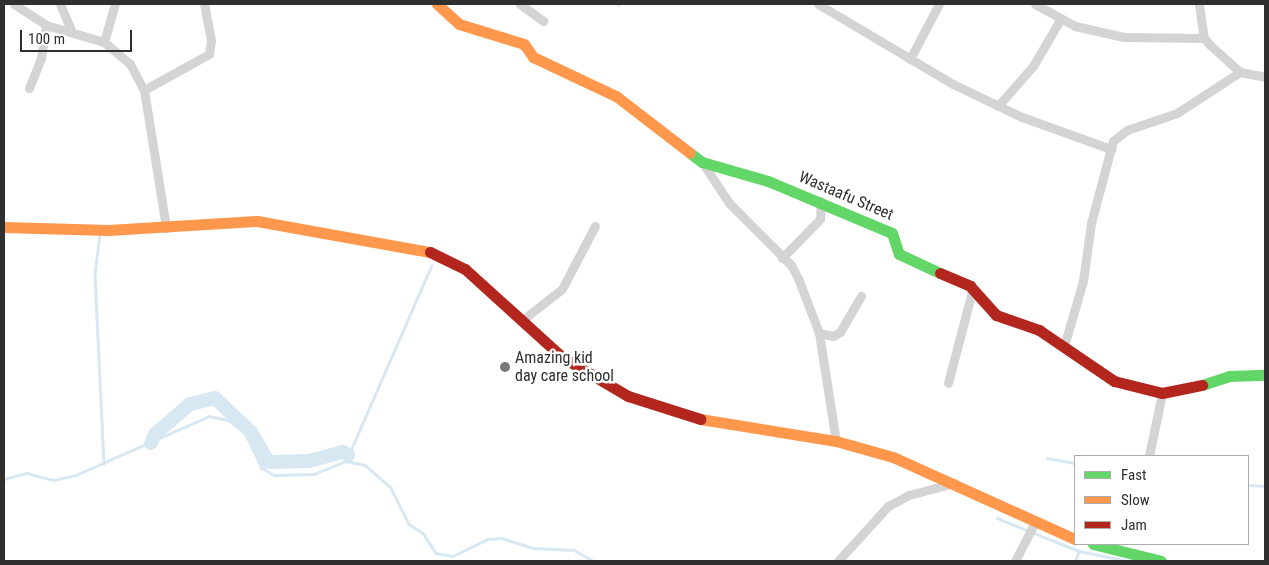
<!DOCTYPE html>
<style>
body{margin:0}
#map{position:relative;width:1269px;height:565px;overflow:hidden;background:#fff;font-family:"Roboto Condensed",sans-serif}
div>[style]{position:absolute}
[style*='--x']{left:calc(var(--x)*1px);top:calc(var(--y)*1px);width:calc(var(--w)*1px);rotate:calc(var(--a)*1deg)}
.stream>*{height:2.5px;margin:-1.25px;padding:0 1.25px;transform-origin:1.25px;border-radius:1.25px;background:#d8e8f3}
.river>*{height:14px;margin:-7px;padding:0 7px;transform-origin:7px;border-radius:7px;background:#d8e8f3}
.street>*{height:9px;margin:-4.5px;padding:0 4.5px;transform-origin:4.5px;border-radius:4.5px;background:#d4d4d4}
.fast>*{height:11px;margin:-5.5px;padding:0 5.5px;transform-origin:5.5px;border-radius:5.5px;background:#63d668}
.slow>*{height:11px;margin:-5.5px;padding:0 5.5px;transform-origin:5.5px;border-radius:5.5px;background:#ff974d}
.jam>*{height:11px;margin:-5.5px;padding:0 5.5px;transform-origin:5.5px;border-radius:5.5px;background:#b3261e}
.dots>*{width:14px;height:14px;translate:-50% -50%;box-sizing:border-box;border:2px solid #fff;border-radius:50%}
span{translate:-50% -50%;white-space:nowrap;text-align:center;line-height:1.15;-webkit-text-stroke:5px #fff;paint-order:stroke}
.street-label{font-size:16px;color:#2f2f2f}
.poi-label{font-size:16px;color:#2f2f2f}
.left{translate:0 -50%;text-align:left}
.frame{position:absolute;inset:0;border:5px solid #2f2f2f;pointer-events:none}
.legend{position:absolute;left:1074px;top:455px;width:175px;height:90px;box-sizing:border-box;background:#fff;border:1px solid #acacac;margin:0;padding:6px 9px;list-style:none;font-size:15px;color:#2f2f2f}
.legend li{display:flex;align-items:center;gap:10px;height:25px}
.legend b{width:25px;border:1px solid #acacac}
.scale{position:absolute;left:20px;top:30px;width:112px;height:22px;box-sizing:border-box;border:2px solid #2f2f2f;border-top:0;padding-left:6px;font-size:15px;line-height:18px;white-space:nowrap;color:#2f2f2f;-webkit-text-stroke:4px #fff;paint-order:stroke}
</style>
<div id="map">
<div class="stream">
<div style="--x:618;--y:4;--w:1;--a:45"></div>
<div style="--x:100;--y:234;--w:40;--a:97.1"></div>
<div style="--x:95;--y:274;--w:190;--a:87.3"></div>
<div style="--x:1047;--y:458;--w:28;--a:10"></div>
<div style="--x:346;--y:461;--w:213;--a:-66.4"></div>
<div style="--x:4;--y:479;--w:24;--a:-15"></div>
<div style="--x:27;--y:473;--w:27;--a:15"></div>
<div style="--x:53;--y:480;--w:24;--a:-12"></div>
<div style="--x:76;--y:475;--w:145;--a:-23.9"></div>
<div style="--x:209;--y:416;--w:19;--a:12"></div>
<div style="--x:228;--y:420;--w:21;--a:35"></div>
<div style="--x:245;--y:432;--w:40;--a:65"></div>
<div style="--x:262;--y:468;--w:14;--a:30"></div>
<div style="--x:274;--y:475;--w:40;--a:-1.4"></div>
<div style="--x:314;--y:474;--w:35;--a:-22"></div>
<div style="--x:346;--y:461;--w:19;--a:12"></div>
<div style="--x:365;--y:465;--w:35;--a:41"></div>
<div style="--x:391;--y:488;--w:40;--a:63.4"></div>
<div style="--x:409;--y:524;--w:17;--a:33"></div>
<div style="--x:423;--y:533;--w:24;--a:57"></div>
<div style="--x:436;--y:553;--w:17;--a:10"></div>
<div style="--x:453;--y:556;--w:39;--a:-26"></div>
<div style="--x:488;--y:539;--w:13;--a:-4"></div>
<div style="--x:501;--y:538;--w:34;--a:17"></div>
<div style="--x:534;--y:548;--w:40;--a:2.9"></div>
<div style="--x:574;--y:550;--w:23;--a:29"></div>
<div style="--x:1248;--y:485;--w:17;--a:3"></div>
<div style="--x:997;--y:518;--w:88;--a:21.9"></div>
<div style="--x:1079;--y:551;--w:50;--a:11.5"></div>
<div style="--x:1075;--y:561;--w:11;--a:-68"></div>
</div>
<div class="river">
<div style="--x:151;--y:443;--w:10;--a:-66"></div>
<div style="--x:155;--y:434;--w:46;--a:-40.6"></div>
<div style="--x:190;--y:404;--w:26;--a:-13"></div>
<div style="--x:215;--y:398;--w:50;--a:43.4"></div>
<div style="--x:251;--y:432;--w:34;--a:60"></div>
<div style="--x:268;--y:462;--w:41;--a:-1.4"></div>
<div style="--x:309;--y:461;--w:35;--a:-15"></div>
<div style="--x:343;--y:452;--w:6;--a:31"></div>
</div>
<div class="street">
<div style="--x:14;--y:4;--w:38;--a:33"></div>
<div style="--x:46;--y:25;--w:60;--a:16.3"></div>
<div style="--x:104;--y:42;--w:34;--a:40"></div>
<div style="--x:130;--y:64;--w:30;--a:62"></div>
<div style="--x:144;--y:90;--w:140;--a:80.9"></div>
<div style="--x:60;--y:4;--w:28;--a:67"></div>
<div style="--x:520;--y:4;--w:29;--a:36"></div>
<div style="--x:818;--y:4;--w:157;--a:30.7"></div>
<div style="--x:953;--y:84;--w:76;--a:25.6"></div>
<div style="--x:1022;--y:117;--w:95;--a:19.8"></div>
<div style="--x:1035;--y:4;--w:46;--a:28.8"></div>
<div style="--x:1075;--y:26;--w:50;--a:12.7"></div>
<div style="--x:1124;--y:37;--w:80;--a:0.7"></div>
<div style="--x:1199;--y:4;--w:34;--a:82"></div>
<div style="--x:1204;--y:38;--w:9;--a:49"></div>
<div style="--x:1210;--y:45;--w:40;--a:42"></div>
<div style="--x:1240;--y:72;--w:25;--a:11"></div>
<div style="--x:104;--y:42;--w:40;--a:-74"></div>
<div style="--x:910;--y:59;--w:62;--a:-62.2"></div>
<div style="--x:29;--y:88;--w:32;--a:-68"></div>
<div style="--x:41;--y:58;--w:33;--a:-81"></div>
<div style="--x:144;--y:90;--w:74;--a:-29"></div>
<div style="--x:209;--y:54;--w:14;--a:-82"></div>
<div style="--x:211;--y:40;--w:37;--a:-101"></div>
<div style="--x:998;--y:106;--w:53;--a:-48.8"></div>
<div style="--x:1033;--y:66;--w:53;--a:-59.6"></div>
<div style="--x:702;--y:162;--w:49;--a:56.6"></div>
<div style="--x:729;--y:203;--w:88;--a:45"></div>
<div style="--x:791;--y:265;--w:15;--a:62"></div>
<div style="--x:798;--y:278;--w:59;--a:69.1"></div>
<div style="--x:819;--y:333;--w:109;--a:81.1"></div>
<div style="--x:782;--y:258;--w:54;--a:-45.7"></div>
<div style="--x:820;--y:219;--w:18;--a:-87"></div>
<div style="--x:521;--y:321;--w:52;--a:-38"></div>
<div style="--x:562;--y:289;--w:71;--a:-62.4"></div>
<div style="--x:819;--y:333;--w:14;--a:12"></div>
<div style="--x:833;--y:336;--w:8;--a:-30"></div>
<div style="--x:840;--y:332;--w:42;--a:-59.7"></div>
<div style="--x:1064;--y:346;--w:68;--a:-73.7"></div>
<div style="--x:1083;--y:281;--w:59;--a:-82.1"></div>
<div style="--x:1091;--y:223;--w:85;--a:-75"></div>
<div style="--x:1113;--y:141;--w:18;--a:-38"></div>
<div style="--x:1127;--y:130;--w:53;--a:-18.8"></div>
<div style="--x:1177;--y:113;--w:75;--a:-33.1"></div>
<div style="--x:948;--y:383;--w:98;--a:-75.3"></div>
<div style="--x:1149;--y:456;--w:64;--a:-78.3"></div>
<div style="--x:838;--y:561;--w:74;--a:-47.7"></div>
<div style="--x:888;--y:506;--w:24;--a:-28"></div>
<div style="--x:909;--y:495;--w:47;--a:-14.9"></div>
<div style="--x:1015;--y:561;--w:44;--a:-62.9"></div>
</div>
<div class="fast">
<div style="--x:690;--y:153;--w:15;--a:37"></div>
<div style="--x:702;--y:162;--w:69;--a:16.1"></div>
<div style="--x:768;--y:181;--w:134;--a:22.8"></div>
<div style="--x:892;--y:233;--w:22;--a:72"></div>
<div style="--x:899;--y:254;--w:45;--a:24.9"></div>
<div style="--x:1202;--y:385;--w:28;--a:-18"></div>
<div style="--x:1229;--y:376;--w:36;--a:-2"></div>
<div style="--x:1093;--y:544;--w:70;--a:14"></div>
</div>
<div class="slow">
<div style="--x:437;--y:4;--w:30;--a:42"></div>
<div style="--x:459;--y:24;--w:68;--a:17.1"></div>
<div style="--x:524;--y:44;--w:16;--a:55"></div>
<div style="--x:533;--y:57;--w:92;--a:25.2"></div>
<div style="--x:616;--y:96;--w:93;--a:37.6"></div>
<div style="--x:4;--y:227;--w:104;--a:1.7"></div>
<div style="--x:108;--y:230;--w:149;--a:-3.5"></div>
<div style="--x:257;--y:221;--w:176;--a:10.2"></div>
<div style="--x:700;--y:419;--w:138;--a:9.2"></div>
<div style="--x:836;--y:441;--w:59;--a:15.7"></div>
<div style="--x:893;--y:457;--w:200;--a:24.3"></div>
</div>
<div class="jam">
<div style="--x:430;--y:252;--w:39;--a:26"></div>
<div style="--x:465;--y:269;--w:131;--a:42.2"></div>
<div style="--x:562;--y:357;--w:77;--a:30.6"></div>
<div style="--x:628;--y:396;--w:76;--a:17.7"></div>
<div style="--x:940;--y:273;--w:33;--a:23"></div>
<div style="--x:970;--y:286;--w:39;--a:48"></div>
<div style="--x:996;--y:315;--w:46;--a:19.2"></div>
<div style="--x:1039;--y:330;--w:91;--a:34.2"></div>
<div style="--x:1114;--y:381;--w:49;--a:14"></div>
<div style="--x:1162;--y:393;--w:41;--a:-11.3"></div>
</div>
<div class="dots">
<div style="left:505px;top:367px;background:#787878"></div>
</div>
<div class="street-label">
<span style="left:846px;top:196px;rotate:23deg">Wastaafu Street</span>
</div>
<div class="poi-label">
<span class="left" style="left:515px;top:367px">Amazing kid<br>day care school</span>
</div>
<div class="frame"></div>
<ul class="legend">
<li><b style="height:6px;background:#63d668"></b>Fast</li>
<li><b style="height:6px;background:#ff974d"></b>Slow</li>
<li><b style="height:6px;background:#b3261e"></b>Jam</li>
</ul>
<div class="scale">100 m</div>
</div>
